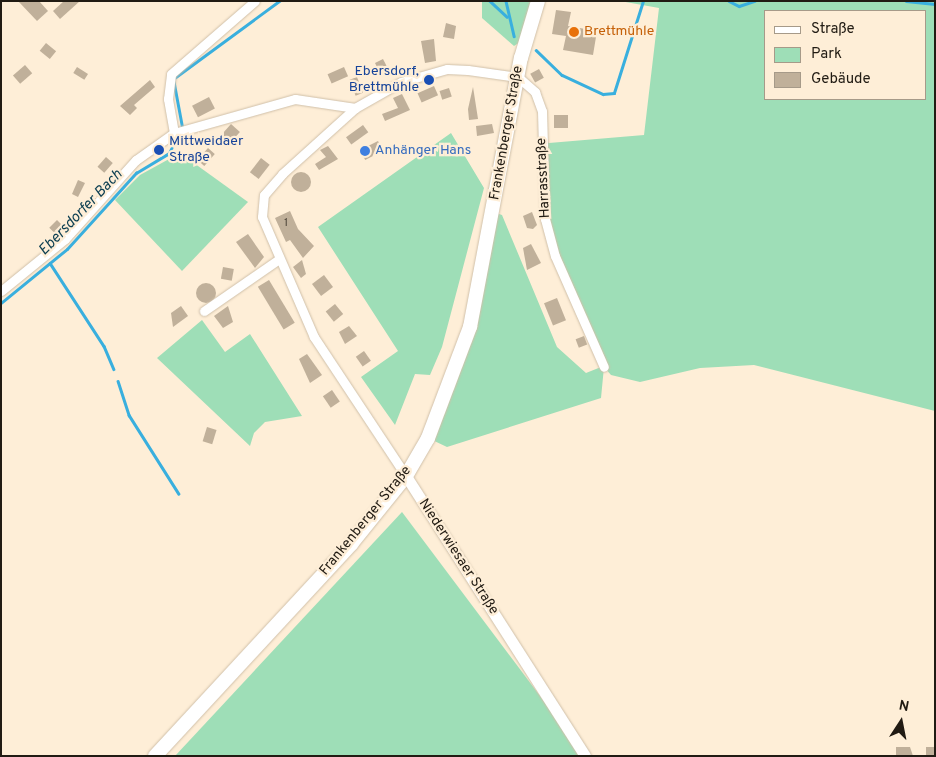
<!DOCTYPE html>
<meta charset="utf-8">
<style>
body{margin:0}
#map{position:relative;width:936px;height:757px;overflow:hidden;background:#feeed7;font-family:Overpass,sans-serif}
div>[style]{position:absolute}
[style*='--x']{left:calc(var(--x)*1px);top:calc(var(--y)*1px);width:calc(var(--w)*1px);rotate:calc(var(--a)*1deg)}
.green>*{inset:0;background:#9edeb7}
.stream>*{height:2.5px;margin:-1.25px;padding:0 1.25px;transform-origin:1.25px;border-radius:1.25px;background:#39afde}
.building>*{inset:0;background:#c0b09a;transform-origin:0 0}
.round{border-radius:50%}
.roads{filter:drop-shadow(0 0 1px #d0c0a9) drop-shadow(0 0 1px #d0c0a9)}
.minor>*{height:9px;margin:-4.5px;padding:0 4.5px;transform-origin:4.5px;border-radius:4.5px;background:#fff}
.secondary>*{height:11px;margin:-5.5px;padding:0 5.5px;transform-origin:5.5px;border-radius:5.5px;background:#fff}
.primary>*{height:14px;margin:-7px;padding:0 7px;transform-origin:7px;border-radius:7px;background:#fff}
.dots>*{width:14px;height:14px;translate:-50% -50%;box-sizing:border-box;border:2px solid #feeed7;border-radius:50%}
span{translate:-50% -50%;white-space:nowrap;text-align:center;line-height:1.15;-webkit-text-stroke:4.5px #feeed7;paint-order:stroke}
.number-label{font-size:11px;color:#494035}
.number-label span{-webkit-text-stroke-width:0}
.food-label{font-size:14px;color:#c56008}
.left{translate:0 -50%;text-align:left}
.transit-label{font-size:14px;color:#164399}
.right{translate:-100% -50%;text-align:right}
.street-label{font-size:14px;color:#211b13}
.shop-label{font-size:14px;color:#366cbe}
.water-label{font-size:15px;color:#0b3e51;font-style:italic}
.frame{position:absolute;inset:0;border:2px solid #211b13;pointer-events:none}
.legend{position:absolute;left:764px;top:10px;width:162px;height:90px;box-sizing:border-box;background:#feeed7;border:1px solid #a69a89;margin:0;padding:6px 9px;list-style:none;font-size:15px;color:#211b13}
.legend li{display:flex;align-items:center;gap:10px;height:25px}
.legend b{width:25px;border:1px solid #a69a89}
.north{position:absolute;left:876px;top:697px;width:50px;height:50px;-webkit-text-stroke:4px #feeed7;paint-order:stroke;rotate:11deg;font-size:14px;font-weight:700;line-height:20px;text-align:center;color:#211b13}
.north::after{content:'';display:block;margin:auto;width:18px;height:22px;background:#211b13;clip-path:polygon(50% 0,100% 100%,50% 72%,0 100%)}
</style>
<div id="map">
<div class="green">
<div style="clip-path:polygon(482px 1px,534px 1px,523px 40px,514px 46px,482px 18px)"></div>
<div style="clip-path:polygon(evenodd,620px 1px,935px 1px,935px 411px,754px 365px,700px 368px,640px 382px,611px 375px,604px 367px,601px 398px,447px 447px,428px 438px,448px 393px,493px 212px,502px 215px,557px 347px,586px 373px,601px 367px,545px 219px,541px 140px,549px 143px,644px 135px,659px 8px,620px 1px,765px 11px,925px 11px,925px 99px,765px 99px,765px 11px)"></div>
<div style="clip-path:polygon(451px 133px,484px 188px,442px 347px,430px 375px,415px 374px,395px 425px,361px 377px,398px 351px,318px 227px)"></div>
<div style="clip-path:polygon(180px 153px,248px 202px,182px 271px,115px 200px,140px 175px)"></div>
<div style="clip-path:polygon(202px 320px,225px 352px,250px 334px,302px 416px,265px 422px,254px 433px,250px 446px,157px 358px)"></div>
<div style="clip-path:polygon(402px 512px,585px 756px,175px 756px)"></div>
</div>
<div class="stream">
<div style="--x:490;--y:1;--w:23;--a:43"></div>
<div style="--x:506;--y:1;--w:36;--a:77"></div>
<div style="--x:729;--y:1;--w:11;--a:27"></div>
<div style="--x:739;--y:6;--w:16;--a:-18"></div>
<div style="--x:906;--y:1;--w:29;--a:6"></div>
<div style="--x:536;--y:50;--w:36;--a:44"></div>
<div style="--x:562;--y:75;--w:45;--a:24.9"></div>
<div style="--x:603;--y:94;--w:11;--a:-5"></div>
<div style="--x:614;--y:93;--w:96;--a:-72.5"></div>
<div style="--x:182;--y:127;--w:49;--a:-100.6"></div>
<div style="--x:173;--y:79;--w:132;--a:-36.3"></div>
<div style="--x:50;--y:263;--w:99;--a:57"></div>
<div style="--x:104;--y:346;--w:25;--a:67"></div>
<div style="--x:1;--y:303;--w:85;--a:-39.3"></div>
<div style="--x:67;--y:249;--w:103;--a:-47.8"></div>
<div style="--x:136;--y:173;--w:39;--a:-31"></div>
<div style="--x:169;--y:153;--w:16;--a:-63"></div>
<div style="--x:118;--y:381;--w:36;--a:72"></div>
<div style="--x:129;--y:415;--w:93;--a:57.7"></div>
</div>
<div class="building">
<div style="clip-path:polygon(18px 1px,39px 1px,48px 11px,37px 21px)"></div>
<div style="clip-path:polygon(64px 1px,80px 1px,60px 19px,53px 11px)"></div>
<div style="clip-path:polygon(556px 10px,571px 12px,568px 26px,597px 31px,593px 55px,563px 50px,566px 36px,552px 34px)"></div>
<div style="clip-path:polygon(446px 23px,456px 26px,454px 39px,443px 37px)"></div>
<div style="clip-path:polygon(434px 39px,436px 61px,425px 63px,421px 41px)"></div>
<div style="left:46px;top:43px;width:13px;height:10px;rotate:39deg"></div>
<div style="left:383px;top:59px;width:13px;height:9px;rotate:63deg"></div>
<div style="left:25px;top:65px;width:11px;height:16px;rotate:49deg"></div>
<div style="left:77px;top:67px;width:13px;height:7px;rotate:32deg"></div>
<div style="left:344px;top:67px;width:10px;height:18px;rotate:66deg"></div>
<div style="left:539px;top:69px;width:10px;height:10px;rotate:61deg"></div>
<div style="left:357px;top:77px;width:17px;height:8px;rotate:69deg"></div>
<div style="clip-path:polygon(150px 80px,155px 87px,134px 105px,137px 108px,130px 115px,120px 106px)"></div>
<div style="left:434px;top:86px;width:10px;height:18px;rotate:66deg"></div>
<div style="clip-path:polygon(473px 87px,478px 119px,469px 120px,468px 109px)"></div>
<div style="left:449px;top:88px;width:9px;height:10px;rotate:72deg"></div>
<div style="clip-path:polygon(402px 94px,410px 110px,385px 121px,382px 114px,398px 108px,393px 98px)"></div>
<div style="left:209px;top:97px;width:13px;height:19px;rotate:63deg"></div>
<div style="left:554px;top:115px;width:14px;height:13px"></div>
<div style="left:231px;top:124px;width:12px;height:18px;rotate:42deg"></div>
<div style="clip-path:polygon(492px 124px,494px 133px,477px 136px,476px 126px)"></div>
<div style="left:363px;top:125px;width:9px;height:21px;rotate:54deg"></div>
<div style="left:378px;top:141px;width:11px;height:20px;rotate:63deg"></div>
<div style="clip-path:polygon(328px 146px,338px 159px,319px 170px,315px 164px,326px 157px,320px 150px)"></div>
<div style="left:208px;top:148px;width:9px;height:16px;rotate:41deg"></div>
<div style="left:106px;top:157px;width:9px;height:13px;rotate:41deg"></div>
<div style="left:261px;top:158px;width:11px;height:18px;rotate:38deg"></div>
<div class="round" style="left:291px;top:172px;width:20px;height:20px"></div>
<div style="clip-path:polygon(78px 180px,85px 183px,78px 197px,72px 194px)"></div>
<div style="clip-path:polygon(290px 211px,298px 229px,314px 246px,303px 258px,290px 240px,286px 242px,275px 218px)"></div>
<div style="clip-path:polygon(532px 212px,537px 225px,533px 229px,527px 228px,523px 216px)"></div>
<div style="left:57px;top:220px;width:10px;height:11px;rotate:45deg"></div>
<div style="clip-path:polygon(248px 234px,264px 257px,255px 268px,236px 242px)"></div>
<div style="clip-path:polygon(531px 244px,541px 263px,527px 270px,523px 248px)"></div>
<div style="clip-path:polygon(302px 260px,306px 274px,301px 278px,293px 267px)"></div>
<div style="left:223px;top:267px;width:11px;height:12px;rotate:10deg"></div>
<div style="left:324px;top:275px;width:15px;height:15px;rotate:53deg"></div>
<div style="left:269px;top:280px;width:50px;height:13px;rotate:59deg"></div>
<div class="round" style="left:196px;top:283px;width:20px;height:20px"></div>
<div style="left:557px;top:298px;width:24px;height:14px;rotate:68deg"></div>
<div style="left:335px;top:304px;width:13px;height:12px;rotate:51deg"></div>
<div style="clip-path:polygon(181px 306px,188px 316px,173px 327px,171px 313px)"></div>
<div style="clip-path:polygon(228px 306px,233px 322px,223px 328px,214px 316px)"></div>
<div style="clip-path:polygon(349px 326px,357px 336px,345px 344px,339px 332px)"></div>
<div style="left:584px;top:336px;width:9px;height:9px;rotate:69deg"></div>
<div style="left:364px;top:351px;width:12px;height:10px;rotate:55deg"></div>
<div style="clip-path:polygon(307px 354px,322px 375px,310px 383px,299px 359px)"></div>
<div style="left:332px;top:390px;width:14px;height:11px;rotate:56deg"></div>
<div style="left:207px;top:427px;width:10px;height:15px;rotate:17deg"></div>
<div style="clip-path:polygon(896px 747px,910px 747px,913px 756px,896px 756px)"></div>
<div style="left:926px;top:747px;width:9px;height:9px"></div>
</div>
<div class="roads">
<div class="minor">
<div style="--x:174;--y:133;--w:35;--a:-100"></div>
<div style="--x:168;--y:99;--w:25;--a:-83"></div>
<div style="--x:171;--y:74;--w:111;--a:-41"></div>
<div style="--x:1;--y:291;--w:82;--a:-39.1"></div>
<div style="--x:65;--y:239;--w:106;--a:-48.1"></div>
<div style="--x:136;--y:160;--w:47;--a:-35.4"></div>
<div style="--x:174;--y:133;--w:126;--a:-15.7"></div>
<div style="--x:295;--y:99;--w:61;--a:8.5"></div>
<div style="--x:204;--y:311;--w:91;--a:-34.7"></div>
<div style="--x:406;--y:476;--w:167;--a:-123.5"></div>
<div style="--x:314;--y:337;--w:131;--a:-113.4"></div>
<div style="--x:262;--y:217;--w:22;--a:-85"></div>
<div style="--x:264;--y:195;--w:28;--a:-49"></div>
<div style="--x:282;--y:174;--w:98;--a:-42.1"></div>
<div style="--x:355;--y:108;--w:53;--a:-29.5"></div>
<div style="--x:401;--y:82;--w:48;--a:-15.8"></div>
<div style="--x:447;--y:69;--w:21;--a:3"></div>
<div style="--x:468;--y:70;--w:50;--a:8"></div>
<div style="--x:518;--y:77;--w:23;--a:41"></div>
<div style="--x:535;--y:92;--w:20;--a:70"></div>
<div style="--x:542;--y:111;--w:108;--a:88.4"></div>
<div style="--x:545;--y:219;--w:38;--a:75"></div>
<div style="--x:555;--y:256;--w:121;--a:66.2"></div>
</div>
<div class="secondary">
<div style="--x:406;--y:476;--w:332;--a:57.4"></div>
</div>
<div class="primary">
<div style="--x:155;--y:756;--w:289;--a:-47.2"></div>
<div style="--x:351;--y:544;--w:87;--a:-51"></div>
<div style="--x:406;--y:476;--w:44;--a:-59.9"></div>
<div style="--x:428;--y:438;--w:119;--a:-69.3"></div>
<div style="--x:470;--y:327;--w:274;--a:-79.3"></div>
<div style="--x:521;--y:58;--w:59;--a:-73.4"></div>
</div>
</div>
<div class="dots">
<div style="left:574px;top:32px;background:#e8710a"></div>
<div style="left:429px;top:80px;background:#1a4fb4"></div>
<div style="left:159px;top:150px;background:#1a4fb4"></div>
<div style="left:365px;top:151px;background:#3f7fe0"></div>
</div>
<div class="number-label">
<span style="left:286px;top:223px">1</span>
</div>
<div class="food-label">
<span class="left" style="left:584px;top:32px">Brettmühle</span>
</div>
<div class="transit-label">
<span class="right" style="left:419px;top:80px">Ebersdorf,<br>Brettmühle</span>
<span class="left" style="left:169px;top:150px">Mittweidaer<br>Straße</span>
</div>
<div class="street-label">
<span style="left:507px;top:133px;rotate:-80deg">Frankenberger Straße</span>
<span style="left:544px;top:178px;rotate:-93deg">Harrasstraße</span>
<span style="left:366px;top:521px;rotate:-51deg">Frankenberger Straße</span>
<span style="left:458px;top:557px;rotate:57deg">Niederwiesaer Straße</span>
</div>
<div class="shop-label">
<span class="left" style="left:375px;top:151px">Anhänger Hans</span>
</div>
<div class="water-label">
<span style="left:81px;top:213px;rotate:-46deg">Ebersdorfer Bach</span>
</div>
<div class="frame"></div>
<ul class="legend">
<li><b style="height:6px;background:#fff"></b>Straße</li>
<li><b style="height:14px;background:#9edeb7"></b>Park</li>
<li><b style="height:14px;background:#c0b09a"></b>Gebäude</li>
</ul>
<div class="north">N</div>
</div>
